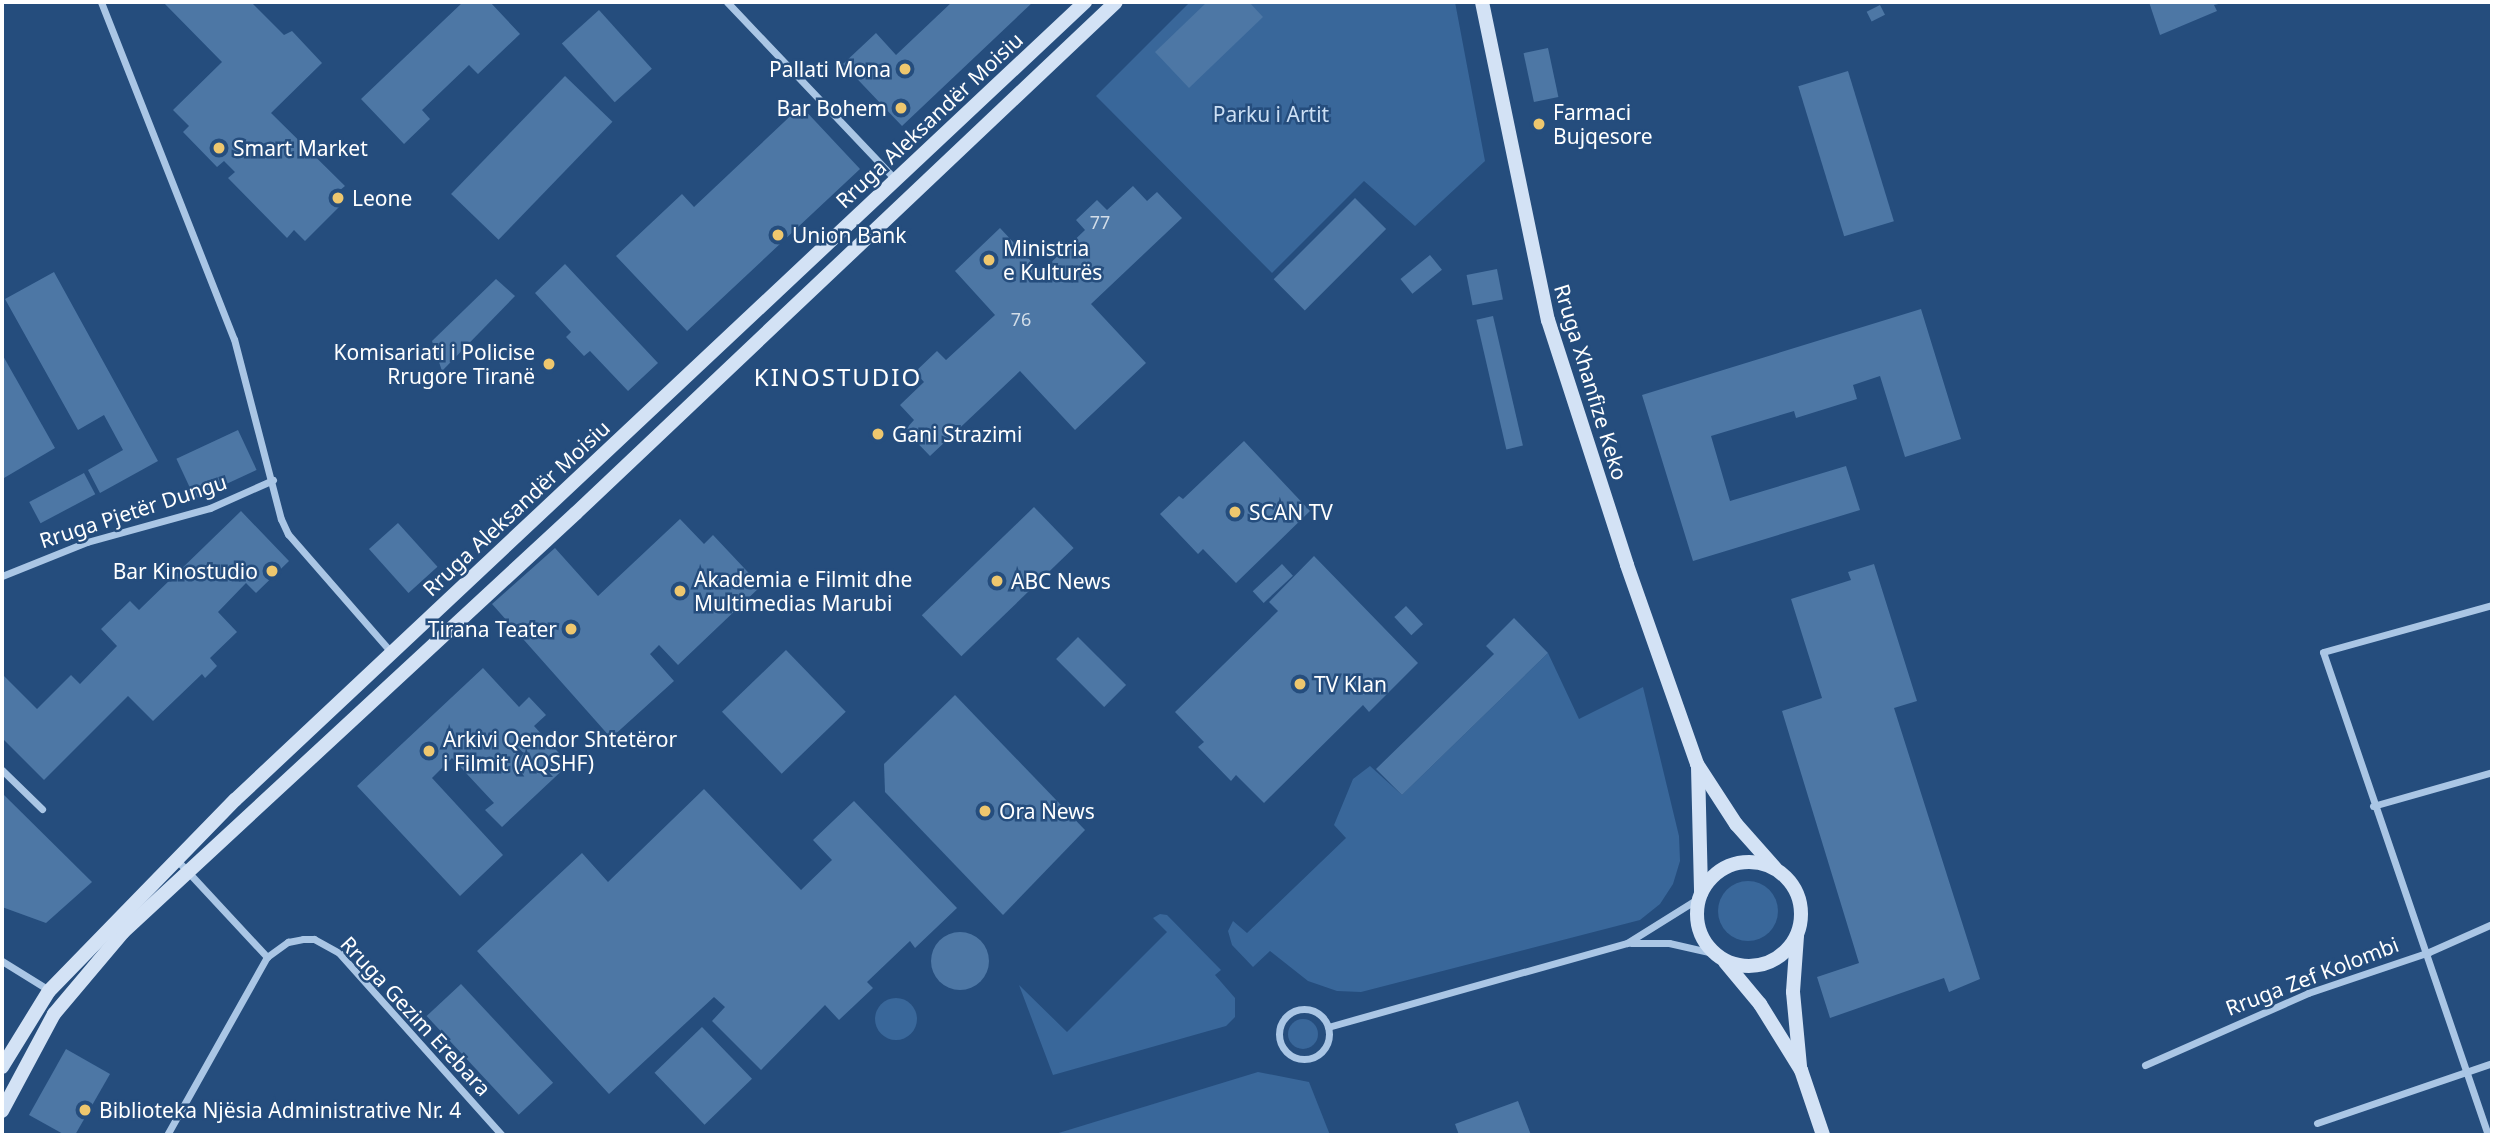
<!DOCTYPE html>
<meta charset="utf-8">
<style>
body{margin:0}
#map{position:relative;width:2494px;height:1137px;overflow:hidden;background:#254d7d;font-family:"Noto Sans",sans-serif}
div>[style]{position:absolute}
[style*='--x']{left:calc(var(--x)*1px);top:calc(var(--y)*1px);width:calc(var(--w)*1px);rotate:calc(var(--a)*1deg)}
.green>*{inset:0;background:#39679a}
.round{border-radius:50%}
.building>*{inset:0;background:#4d77a5;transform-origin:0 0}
.minor>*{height:7px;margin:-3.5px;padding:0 3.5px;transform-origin:3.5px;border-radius:3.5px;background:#aac6e5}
.minor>.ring{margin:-3.5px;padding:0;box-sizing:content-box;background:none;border:7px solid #aac6e5;border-radius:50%}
.secondary>*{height:14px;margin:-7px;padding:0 7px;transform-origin:7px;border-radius:7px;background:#d3e2f5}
.secondary>.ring{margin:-7px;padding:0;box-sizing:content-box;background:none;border:14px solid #d3e2f5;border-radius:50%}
.dots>*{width:19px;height:19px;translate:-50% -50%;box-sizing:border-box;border:4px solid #254d7d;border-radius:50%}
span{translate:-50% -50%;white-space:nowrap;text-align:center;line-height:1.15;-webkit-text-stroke:5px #254d7d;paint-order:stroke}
.number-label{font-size:18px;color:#d2dde8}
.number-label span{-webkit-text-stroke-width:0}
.poi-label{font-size:21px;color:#fff}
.right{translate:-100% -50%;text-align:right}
.left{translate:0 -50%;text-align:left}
.park-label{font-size:21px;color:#ccdff4}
.street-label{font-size:21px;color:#fff}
.quarter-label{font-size:24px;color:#fff;letter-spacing:2px}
.frame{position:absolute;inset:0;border:4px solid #fff;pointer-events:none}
</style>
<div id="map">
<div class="green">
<div style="clip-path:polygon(1190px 2px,1455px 2px,1485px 161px,1415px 226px,1364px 181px,1272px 273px,1096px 96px)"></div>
<div style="clip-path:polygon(1548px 653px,1579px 719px,1643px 687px,1679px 836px,1680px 861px,1673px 884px,1660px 904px,1640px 920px,1361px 992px,1337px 991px,1308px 981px,1270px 951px,1253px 967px,1232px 945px,1228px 931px,1233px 921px,1247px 933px,1346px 838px,1334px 825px,1353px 779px,1370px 766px,1402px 795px)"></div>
<div class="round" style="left:1718px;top:881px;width:60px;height:60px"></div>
<div style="clip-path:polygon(1160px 914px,1167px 915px,1221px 970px,1215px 975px,1235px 998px,1235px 1017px,1226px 1026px,1053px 1075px,1019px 985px,1067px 1032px,1167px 932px,1153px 918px)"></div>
<div class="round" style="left:875px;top:998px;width:42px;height:42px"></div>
<div class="round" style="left:1288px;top:1019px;width:30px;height:30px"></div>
<div style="clip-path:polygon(1258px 1072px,1309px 1082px,1330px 1135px,1052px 1135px)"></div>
</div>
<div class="building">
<div style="clip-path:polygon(163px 2px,251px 2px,284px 35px,292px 31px,322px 63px,271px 113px,345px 186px,339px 191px,347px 199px,305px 241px,294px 230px,287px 238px,228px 178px,235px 172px,224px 161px,217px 167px,183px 132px,189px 126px,173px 110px,222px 62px)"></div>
<div style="clip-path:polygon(463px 2px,490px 2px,520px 34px,478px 74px,469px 65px,422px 110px,430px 119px,404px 144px,361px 99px)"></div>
<div style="clip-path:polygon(952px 2px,1033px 2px,902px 126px,843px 64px,876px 33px,896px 55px)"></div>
<div style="clip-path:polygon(1207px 2px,1249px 2px,1263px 17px,1189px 88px,1155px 52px)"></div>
<div style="clip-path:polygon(2149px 2px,2223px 2px,2223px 3px,2214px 5px,2217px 11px,2160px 35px)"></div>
<div style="left:1880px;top:5px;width:11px;height:15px;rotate:63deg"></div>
<div style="left:599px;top:10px;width:79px;height:50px;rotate:48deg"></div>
<div style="left:1548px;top:48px;width:50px;height:25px;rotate:78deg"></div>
<div style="left:1848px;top:71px;width:157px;height:52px;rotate:73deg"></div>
<div style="left:565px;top:76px;width:66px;height:164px;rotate:44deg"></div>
<div style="clip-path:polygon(801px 106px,860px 169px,687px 331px,616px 256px,682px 194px,694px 207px)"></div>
<div style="clip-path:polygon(1133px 186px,1147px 201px,1157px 192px,1182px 218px,1091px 304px,1146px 363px,1075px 430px,1020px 371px,930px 456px,905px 430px,914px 420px,900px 405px,924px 382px,915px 372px,937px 351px,946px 360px,995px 315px,955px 271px,1000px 228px,1041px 272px,1085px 230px,1076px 220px,1097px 200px,1107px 210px)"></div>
<div style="left:1355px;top:198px;width:44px;height:115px;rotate:45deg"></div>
<div style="left:1430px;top:255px;width:19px;height:38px;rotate:51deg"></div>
<div style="clip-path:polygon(565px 264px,658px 363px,628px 391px,590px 351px,584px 356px,566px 337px,571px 332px,535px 293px)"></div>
<div style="left:1497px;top:269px;width:31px;height:31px;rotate:79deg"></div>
<div style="clip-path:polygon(54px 272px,158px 461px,100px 493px,88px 470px,123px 450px,104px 415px,78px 430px,5px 299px)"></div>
<div style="clip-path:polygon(496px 279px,515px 296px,442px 371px,432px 341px)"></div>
<div style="clip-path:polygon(1921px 309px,1961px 439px,1905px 457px,1880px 376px,1853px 385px,1857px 399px,1796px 418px,1794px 411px,1711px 436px,1730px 501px,1846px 466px,1860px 510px,1693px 561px,1642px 395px)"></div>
<div style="left:1493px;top:316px;width:133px;height:17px;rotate:77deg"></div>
<div style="clip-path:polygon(2px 354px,55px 448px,4px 478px,2px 474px)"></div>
<div style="left:238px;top:430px;width:44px;height:68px;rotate:65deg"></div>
<div style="clip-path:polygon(1244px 441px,1310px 511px,1236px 583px,1203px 549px,1198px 554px,1160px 514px,1179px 496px,1183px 499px)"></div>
<div style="left:84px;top:473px;width:24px;height:62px;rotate:62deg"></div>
<div style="left:1034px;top:507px;width:57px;height:156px;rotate:46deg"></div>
<div style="clip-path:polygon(241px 511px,289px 561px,256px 593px,246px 583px,218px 612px,237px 632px,210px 658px,217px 666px,205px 678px,202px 674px,153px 721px,128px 696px,44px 780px,2px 738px,2px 674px,37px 709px,71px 675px,80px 684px,117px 646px,101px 629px,130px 601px,139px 610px)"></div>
<div style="clip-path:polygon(680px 519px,704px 544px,713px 535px,761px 586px,678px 665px,659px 645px,650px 654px,674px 681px,611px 738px,492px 604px,555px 548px,598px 596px)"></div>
<div style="left:398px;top:523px;width:59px;height:39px;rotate:48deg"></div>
<div style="clip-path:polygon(1314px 556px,1418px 663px,1369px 712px,1363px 705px,1264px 803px,1236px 775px,1231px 781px,1198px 747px,1204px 742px,1175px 712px,1278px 611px,1269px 602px)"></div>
<div style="left:1282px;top:564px;width:16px;height:40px;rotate:47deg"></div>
<div style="clip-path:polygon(1874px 564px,1917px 701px,1894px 708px,1980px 979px,1949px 992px,1944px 978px,1830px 1018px,1817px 977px,1859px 963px,1782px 711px,1822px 698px,1791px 599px,1851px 580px,1848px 572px)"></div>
<div style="left:1406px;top:606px;width:25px;height:16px;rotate:47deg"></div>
<div style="clip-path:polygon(1514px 618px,1548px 653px,1402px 795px,1376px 769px,1494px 654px,1486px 646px)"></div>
<div style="left:1078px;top:637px;width:68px;height:31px;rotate:45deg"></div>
<div style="left:786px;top:650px;width:86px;height:89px;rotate:46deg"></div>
<div style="clip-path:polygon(483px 668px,519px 707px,529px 697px,546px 715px,534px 726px,569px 764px,502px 827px,485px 810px,494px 803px,452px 758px,432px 778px,503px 855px,460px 896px,357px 786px)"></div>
<div style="clip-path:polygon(955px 695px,1085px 830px,1003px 915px,885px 792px,884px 764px)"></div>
<div style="clip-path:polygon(704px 789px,801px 890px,832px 860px,813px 840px,854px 801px,957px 908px,915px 948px,910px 941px,867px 982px,873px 988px,839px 1020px,825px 1005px,761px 1070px,712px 1021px,725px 1007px,714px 997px,609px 1094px,477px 951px,582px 853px,608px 882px)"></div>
<div style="clip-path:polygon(2px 793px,92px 882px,46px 923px,2px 907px)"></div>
<div class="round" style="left:931px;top:932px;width:58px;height:58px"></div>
<div style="left:461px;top:984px;width:135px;height:47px;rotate:47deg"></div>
<div style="left:702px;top:1027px;width:72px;height:66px;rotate:46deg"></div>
<div style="clip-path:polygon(66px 1049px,110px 1074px,75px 1135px,65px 1135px,29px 1115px)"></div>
<div style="clip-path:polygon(1518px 1101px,1531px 1135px,1459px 1135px,1455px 1124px)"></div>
</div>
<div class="minor">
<div style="--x:101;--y:2;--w:362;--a:68.5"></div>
<div style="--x:234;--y:339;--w:186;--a:75.4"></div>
<div style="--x:281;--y:519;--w:17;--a:65"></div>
<div style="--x:288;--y:534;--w:157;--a:48.9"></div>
<div style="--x:727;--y:2;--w:245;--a:46.5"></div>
<div style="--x:2;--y:576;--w:92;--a:-21.8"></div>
<div style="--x:87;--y:542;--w:128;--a:-15.5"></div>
<div style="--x:210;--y:508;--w:69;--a:-24"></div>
<div style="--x:2;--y:770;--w:56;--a:44.3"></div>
<div style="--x:2373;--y:806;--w:124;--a:-15.9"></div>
<div style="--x:176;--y:859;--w:134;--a:47.1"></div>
<div style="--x:267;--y:957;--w:26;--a:-36"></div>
<div style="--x:288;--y:942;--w:15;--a:-11"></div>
<div style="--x:303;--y:939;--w:11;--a:0"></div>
<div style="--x:314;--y:939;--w:29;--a:29"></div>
<div style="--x:339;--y:953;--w:244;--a:48.2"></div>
<div style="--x:1631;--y:943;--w:38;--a:0"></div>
<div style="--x:1669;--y:943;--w:49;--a:12.9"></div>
<div style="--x:2;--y:961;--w:55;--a:31.7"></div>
<div class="ring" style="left:1279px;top:1009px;width:43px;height:43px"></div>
<div style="--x:1328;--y:1027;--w:311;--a:-15.7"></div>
<div style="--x:1627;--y:943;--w:85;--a:-32"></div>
<div style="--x:2145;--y:1065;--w:178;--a:-23.8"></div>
<div style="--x:2308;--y:993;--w:128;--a:-18.7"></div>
<div style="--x:2429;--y:952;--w:69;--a:-24"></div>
<div style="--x:2317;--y:1123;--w:185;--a:-18.9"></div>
<div style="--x:167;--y:1135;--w:204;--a:-60.7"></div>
<div style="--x:2488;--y:1135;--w:510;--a:-108.86"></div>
<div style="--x:2323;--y:652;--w:175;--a:-15.5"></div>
</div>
<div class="secondary">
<div style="--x:1482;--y:2;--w:325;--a:78.3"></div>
<div style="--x:1548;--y:320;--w:257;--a:72.1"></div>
<div style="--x:1627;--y:565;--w:211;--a:70.6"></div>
<div style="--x:1697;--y:764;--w:72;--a:57"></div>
<div style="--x:1736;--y:824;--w:59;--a:48.4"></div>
<div style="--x:1698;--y:767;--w:126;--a:88.6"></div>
<div class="ring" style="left:1697px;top:862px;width:90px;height:90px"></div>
<div style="--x:1797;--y:936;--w:56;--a:94.1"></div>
<div style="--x:1793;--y:992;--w:74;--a:84.6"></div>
<div style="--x:1725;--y:962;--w:55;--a:50.2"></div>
<div style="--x:1760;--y:1004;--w:78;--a:58.2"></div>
<div style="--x:1801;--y:1070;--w:69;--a:71.3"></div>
<div style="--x:2;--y:1067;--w:89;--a:-58.3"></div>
<div style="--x:49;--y:991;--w:267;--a:-45.8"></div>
<div style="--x:235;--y:800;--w:1166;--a:-43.19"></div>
<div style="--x:2;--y:1111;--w:110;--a:-61.8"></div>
<div style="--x:54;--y:1014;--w:107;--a:-49.9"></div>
<div style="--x:123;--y:932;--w:617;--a:-42.77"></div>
<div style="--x:576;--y:513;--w:743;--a:-43.42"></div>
</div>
<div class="dots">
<div style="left:905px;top:69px;background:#eec76e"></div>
<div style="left:901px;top:108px;background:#eec76e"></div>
<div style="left:1539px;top:124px;background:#eec76e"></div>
<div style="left:219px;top:148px;background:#eec76e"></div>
<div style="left:338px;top:198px;background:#eec76e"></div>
<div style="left:778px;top:235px;background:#eec76e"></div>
<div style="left:989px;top:260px;background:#eec76e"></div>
<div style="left:549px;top:364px;background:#eec76e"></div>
<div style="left:878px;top:434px;background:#eec76e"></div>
<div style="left:1235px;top:512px;background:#eec76e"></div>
<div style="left:272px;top:571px;background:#eec76e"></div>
<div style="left:997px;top:581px;background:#eec76e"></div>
<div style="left:680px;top:591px;background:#eec76e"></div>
<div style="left:571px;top:629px;background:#eec76e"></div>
<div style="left:1300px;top:684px;background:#eec76e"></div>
<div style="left:429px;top:751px;background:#eec76e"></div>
<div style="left:985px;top:811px;background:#eec76e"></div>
<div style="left:85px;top:1110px;background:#eec76e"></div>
</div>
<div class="number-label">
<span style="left:1100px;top:222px">77</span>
<span style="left:1021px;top:319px">76</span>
</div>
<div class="poi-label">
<span class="right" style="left:891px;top:69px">Pallati Mona</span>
<span class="right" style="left:887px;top:108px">Bar Bohem</span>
<span class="left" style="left:1553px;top:124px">Farmaci<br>Bujqesore</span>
<span class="left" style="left:233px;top:148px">Smart Market</span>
<span class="left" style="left:352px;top:198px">Leone</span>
<span class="left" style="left:792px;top:235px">Union Bank</span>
<span class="left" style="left:1003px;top:260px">Ministria<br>e Kulturës</span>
<span class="right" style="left:535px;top:364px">Komisariati i Policise<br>Rrugore Tiranë</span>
<span class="left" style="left:892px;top:434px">Gani Strazimi</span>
<span class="left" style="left:1249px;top:512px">SCAN TV</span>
<span class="right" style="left:258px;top:571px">Bar Kinostudio</span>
<span class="left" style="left:694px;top:591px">Akademia e Filmit dhe<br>Multimedias Marubi</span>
<span class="left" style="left:1011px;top:581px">ABC News</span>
<span class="right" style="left:557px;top:629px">Tirana Teater</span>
<span class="left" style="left:1314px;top:684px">TV Klan</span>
<span class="left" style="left:443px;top:751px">Arkivi Qendor Shtetëror<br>i Filmit (AQSHF)</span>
<span class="left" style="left:999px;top:811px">Ora News</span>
<span class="left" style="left:99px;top:1110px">Biblioteka Njësia Administrative Nr. 4</span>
</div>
<div class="park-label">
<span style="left:1271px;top:114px">Parku i Artit</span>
</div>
<div class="street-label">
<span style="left:929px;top:120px;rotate:-43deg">Rruga Aleksandër Moisiu</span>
<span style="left:1591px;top:382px;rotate:73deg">Rruga Xhanfize Keko</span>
<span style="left:516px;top:508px;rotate:-43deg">Rruga Aleksandër Moisiu</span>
<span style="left:133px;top:511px;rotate:-18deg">Rruga Pjetër Dungu</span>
<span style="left:2312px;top:976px;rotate:-21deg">Rruga Zef Kolombi</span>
<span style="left:416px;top:1016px;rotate:47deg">Rruga Gezim Erebara</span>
</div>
<div class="quarter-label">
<span style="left:838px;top:377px">KINOSTUDIO</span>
</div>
<div class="frame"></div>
</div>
